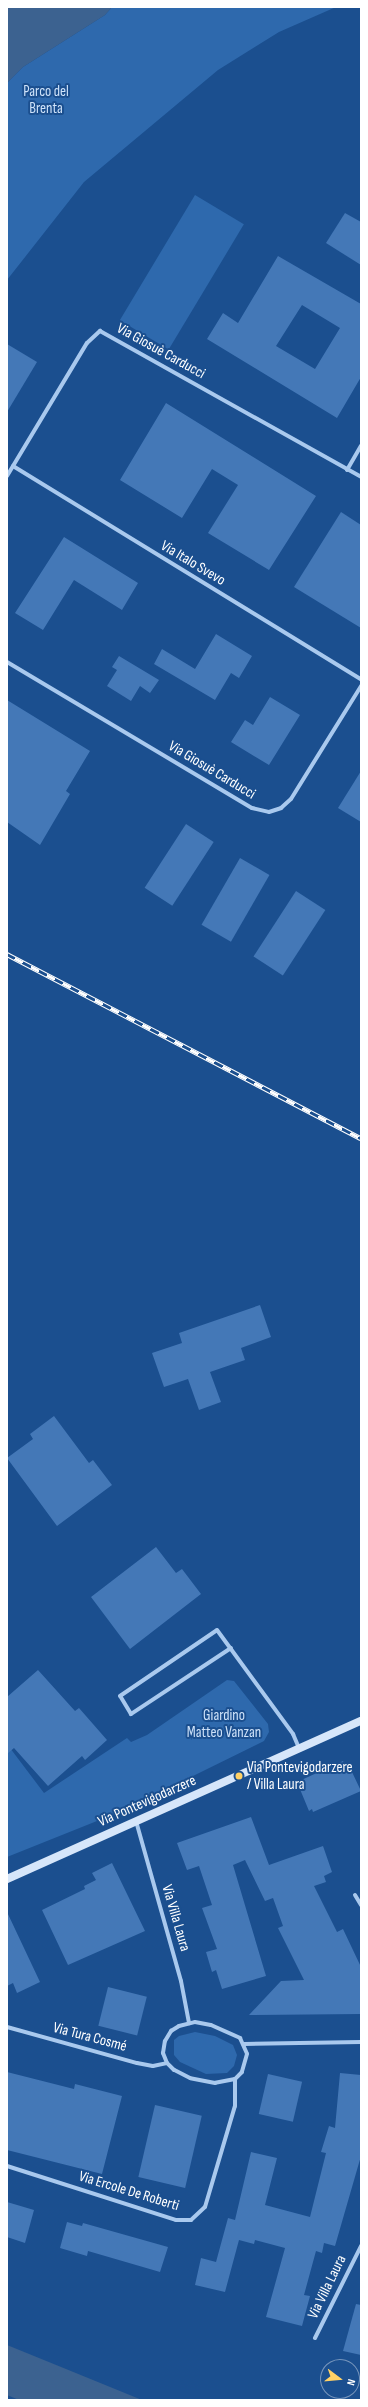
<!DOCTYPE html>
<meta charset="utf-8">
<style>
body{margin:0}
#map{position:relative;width:368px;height:2407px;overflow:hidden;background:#1b4f8f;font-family:"Sofia Sans Condensed",sans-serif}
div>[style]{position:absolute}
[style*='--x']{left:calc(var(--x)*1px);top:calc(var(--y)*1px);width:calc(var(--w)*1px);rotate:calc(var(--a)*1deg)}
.green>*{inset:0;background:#2e69ad;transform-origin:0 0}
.water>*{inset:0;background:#3c6290}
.building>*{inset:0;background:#4478b7;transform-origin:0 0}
.street>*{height:4px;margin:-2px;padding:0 2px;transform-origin:2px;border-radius:2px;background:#a9c9ee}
.secondary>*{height:8px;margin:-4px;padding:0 4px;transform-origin:4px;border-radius:4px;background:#d6e6fa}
.rail>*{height:4.5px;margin-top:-2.25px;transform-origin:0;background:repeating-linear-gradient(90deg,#1b4f8f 0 9px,#fff 0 18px);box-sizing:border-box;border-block:1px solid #fff}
.dots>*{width:11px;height:11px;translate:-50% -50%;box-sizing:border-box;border:2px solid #1b4f8f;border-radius:50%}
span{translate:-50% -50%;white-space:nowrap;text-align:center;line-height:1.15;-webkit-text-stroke:4px #1b4f8f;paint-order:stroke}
.park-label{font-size:15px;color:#cfe3fa}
.street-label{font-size:15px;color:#fff}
.poi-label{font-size:15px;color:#fff}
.left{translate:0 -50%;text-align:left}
.frame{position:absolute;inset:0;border:8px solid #fff;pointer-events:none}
.north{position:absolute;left:320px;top:2359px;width:40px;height:40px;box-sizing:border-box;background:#1b4f8f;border:1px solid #7695bc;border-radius:50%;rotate:106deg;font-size:11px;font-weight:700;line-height:16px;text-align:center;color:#fff}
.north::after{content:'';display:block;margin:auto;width:14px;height:18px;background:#ffd166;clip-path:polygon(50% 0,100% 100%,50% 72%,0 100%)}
</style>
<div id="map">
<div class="green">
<div style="clip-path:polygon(112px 7px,336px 7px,279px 32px,218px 70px,84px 182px,7px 280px,7px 83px,23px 67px,105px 15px)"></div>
<div style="left:195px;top:195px;width:57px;height:146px;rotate:31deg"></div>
<div style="clip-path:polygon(227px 1680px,234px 1681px,268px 1724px,269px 1732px,264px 1741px,122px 1811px,7px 1857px,7px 1744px,44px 1793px,127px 1738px,131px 1742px,147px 1735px)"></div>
<div style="clip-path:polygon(195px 2032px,215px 2036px,233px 2045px,237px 2055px,234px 2066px,227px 2073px,206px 2074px,180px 2062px,174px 2055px,174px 2040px,179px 2036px)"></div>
</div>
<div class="water">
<div style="clip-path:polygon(7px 7px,112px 7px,105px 15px,23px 67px,7px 83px)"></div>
<div style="clip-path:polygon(7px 2345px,66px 2369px,142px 2400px,19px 2400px,7px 2395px)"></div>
</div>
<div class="building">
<div style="clip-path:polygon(345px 213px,361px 222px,361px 265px,326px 243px)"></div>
<div style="clip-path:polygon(evenodd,278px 256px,361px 304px,361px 377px,337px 418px,207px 339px,223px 313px,238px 323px,278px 256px,302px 305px,340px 328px,315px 369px,276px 346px,302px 305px)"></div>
<div style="clip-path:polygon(7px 344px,37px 362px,7px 412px)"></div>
<div style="clip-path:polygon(166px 403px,316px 496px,269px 570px,208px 533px,238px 485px,212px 469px,182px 518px,120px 480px)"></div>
<div style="clip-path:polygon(341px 512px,361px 525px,361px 628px,294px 587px)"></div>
<div style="clip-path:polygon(64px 537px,138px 583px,122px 610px,74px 580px,43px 630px,15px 613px)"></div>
<div style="clip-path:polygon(216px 634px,252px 656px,239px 678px,231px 673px,215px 700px,154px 664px,162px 649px,195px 669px)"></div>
<div style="clip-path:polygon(119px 656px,159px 680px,150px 693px,140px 686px,131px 701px,107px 686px,117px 670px,112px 667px)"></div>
<div style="clip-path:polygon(270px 697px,300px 715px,269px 765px,231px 742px,245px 720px,253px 725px)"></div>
<div style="clip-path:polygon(7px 700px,90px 751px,66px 791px,70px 794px,40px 845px,7px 822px)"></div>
<div style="clip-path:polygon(361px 771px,361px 822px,338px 808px)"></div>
<div style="left:186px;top:824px;width:33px;height:76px;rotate:33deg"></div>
<div style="left:240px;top:858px;width:34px;height:77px;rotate:30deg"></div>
<div style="left:296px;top:891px;width:35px;height:78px;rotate:33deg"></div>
<div style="clip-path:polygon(260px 1305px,271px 1337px,241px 1348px,245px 1360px,210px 1372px,221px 1402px,199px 1410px,188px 1379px,164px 1387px,152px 1353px,182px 1343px,179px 1333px)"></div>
<div style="clip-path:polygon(54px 1416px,89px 1463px,93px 1460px,112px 1485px,57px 1526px,7px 1458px,33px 1439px,30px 1434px)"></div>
<div style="clip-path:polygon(156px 1547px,176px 1573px,182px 1569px,201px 1594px,130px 1649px,91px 1597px)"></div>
<div style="clip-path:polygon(38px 1670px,75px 1711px,79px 1708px,107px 1740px,85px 1760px,82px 1756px,48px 1786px,14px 1748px,7px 1754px,7px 1697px)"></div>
<div style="clip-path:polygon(343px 1761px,349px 1774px,352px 1772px,361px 1791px,313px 1812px,312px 1809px,309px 1811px,297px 1782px)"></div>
<div style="clip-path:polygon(251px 1817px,269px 1865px,323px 1846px,332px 1872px,324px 1876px,326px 1882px,314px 1886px,337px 1932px,343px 1929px,361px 1967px,361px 2014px,249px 2015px,281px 1981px,304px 1980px,278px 1928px,283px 1926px,273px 1898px,265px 1901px,245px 1860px,233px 1865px,266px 1976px,222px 1989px,216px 1970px,212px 1972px,206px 1952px,217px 1949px,202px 1908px,212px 1905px,199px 1866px,187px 1870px,177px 1843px)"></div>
<div style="clip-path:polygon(112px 1863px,145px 1931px,68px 1965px,42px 1910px,85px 1889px,84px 1886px,96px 1880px,92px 1873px)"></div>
<div style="clip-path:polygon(7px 1912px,40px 1982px,17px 1993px,13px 1983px,7px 1986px)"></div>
<div style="left:108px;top:1987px;width:40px;height:40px;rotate:14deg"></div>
<div style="clip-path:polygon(7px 2072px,74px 2089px,75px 2084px,122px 2096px,102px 2174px,7px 2150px)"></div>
<div style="clip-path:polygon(340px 2073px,361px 2075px,361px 2156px,335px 2246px,324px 2243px,322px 2253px,316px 2251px,304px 2295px,310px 2296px,302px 2326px,266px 2317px,285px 2248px,255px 2240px,254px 2244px,239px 2240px,225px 2292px,195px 2285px,201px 2258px,216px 2262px,228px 2218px,235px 2220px,251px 2152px,277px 2158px,265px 2205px,310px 2217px,326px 2153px,321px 2152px,329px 2126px,335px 2128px)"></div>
<div style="left:268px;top:2074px;width:35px;height:41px;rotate:13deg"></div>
<div style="left:155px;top:2105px;width:48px;height:74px;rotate:13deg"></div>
<div style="clip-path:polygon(7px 2202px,34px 2210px,25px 2243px,7px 2237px)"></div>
<div style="clip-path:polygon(67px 2222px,82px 2226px,83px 2223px,168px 2247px,160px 2272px,88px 2251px,87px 2256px,60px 2248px)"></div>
<div style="clip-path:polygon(356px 2304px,361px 2305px,361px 2355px,343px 2351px)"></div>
</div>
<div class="street">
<div style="--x:13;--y:466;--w:408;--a:31.5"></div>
<div style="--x:347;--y:470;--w:28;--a:-60"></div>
<div style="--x:7;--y:476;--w:155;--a:-59"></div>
<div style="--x:87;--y:343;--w:18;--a:-43"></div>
<div style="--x:100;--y:331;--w:299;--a:29.2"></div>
<div style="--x:7;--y:662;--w:285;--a:30.8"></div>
<div style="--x:252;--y:808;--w:17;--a:13"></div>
<div style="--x:269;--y:812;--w:13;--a:-18"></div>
<div style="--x:281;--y:808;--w:13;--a:-42"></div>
<div style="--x:291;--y:799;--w:133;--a:-58.2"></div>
<div style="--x:231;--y:1648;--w:120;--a:146.6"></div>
<div style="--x:131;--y:1714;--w:21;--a:-121"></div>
<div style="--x:120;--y:1696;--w:117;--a:-34.2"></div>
<div style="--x:217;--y:1630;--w:129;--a:53.8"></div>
<div style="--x:293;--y:1734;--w:15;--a:67"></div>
<div style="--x:136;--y:1821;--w:166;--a:74.3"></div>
<div style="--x:181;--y:1981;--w:43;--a:79.2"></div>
<div style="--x:355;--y:1895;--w:12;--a:59"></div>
<div style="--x:195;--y:2022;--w:16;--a:11"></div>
<div style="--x:211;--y:2025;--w:32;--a:24"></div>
<div style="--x:240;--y:2038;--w:17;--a:66"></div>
<div style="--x:247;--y:2054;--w:19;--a:106"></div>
<div style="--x:242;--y:2072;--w:10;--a:135"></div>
<div style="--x:235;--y:2079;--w:20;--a:169"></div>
<div style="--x:215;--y:2083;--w:25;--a:-169"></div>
<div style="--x:190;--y:2078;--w:18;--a:-153"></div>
<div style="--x:174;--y:2070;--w:10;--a:-135"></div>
<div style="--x:167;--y:2063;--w:11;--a:-112"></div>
<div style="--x:163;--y:2053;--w:12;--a:-81"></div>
<div style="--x:165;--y:2041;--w:12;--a:-59"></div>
<div style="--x:171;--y:2031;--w:9;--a:-32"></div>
<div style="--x:179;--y:2026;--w:16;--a:-14"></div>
<div style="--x:7;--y:2027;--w:135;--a:15.5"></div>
<div style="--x:137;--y:2063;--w:16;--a:11"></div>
<div style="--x:153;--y:2066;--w:14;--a:-12"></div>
<div style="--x:244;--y:2044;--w:117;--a:-1"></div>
<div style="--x:7;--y:2166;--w:177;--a:17.7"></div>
<div style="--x:176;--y:2220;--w:15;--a:0"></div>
<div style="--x:191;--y:2220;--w:19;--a:-43"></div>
<div style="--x:205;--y:2207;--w:105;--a:-73.5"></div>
<div style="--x:235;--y:2106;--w:27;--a:-90"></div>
<div style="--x:315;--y:2338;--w:103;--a:-63.4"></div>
</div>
<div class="secondary">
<div style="--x:7;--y:1879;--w:388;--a:-24.1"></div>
</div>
<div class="rail">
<div style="--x:7;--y:954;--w:399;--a:27.5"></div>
</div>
<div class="dots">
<div style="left:239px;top:1776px;background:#ffd166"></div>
</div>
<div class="park-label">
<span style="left:46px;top:100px">Parco del<br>Brenta</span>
<span style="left:224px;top:1724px">Giardino<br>Matteo Vanzan</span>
</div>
<div class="street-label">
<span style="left:161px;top:351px;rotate:29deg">Via Giosuè Carducci</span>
<span style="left:193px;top:563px;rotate:31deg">Via Italo Svevo</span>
<span style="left:212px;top:770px;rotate:31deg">Via Giosuè Carducci</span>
<span style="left:147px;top:1801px;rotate:-24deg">Via Pontevigodarzere</span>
<span style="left:176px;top:1918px;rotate:74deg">Via Villa Laura</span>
<span style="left:90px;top:2037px;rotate:15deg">Via Tura Cosmé</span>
<span style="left:129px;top:2191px;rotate:17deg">Via Ercole De Roberti</span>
<span style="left:327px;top:2287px;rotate:-64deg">Via Villa Laura</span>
</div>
<div class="poi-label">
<span class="left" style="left:247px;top:1776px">Via Pontevigodarzere<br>/ Villa Laura</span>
</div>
<div class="frame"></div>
<div class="north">N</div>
</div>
